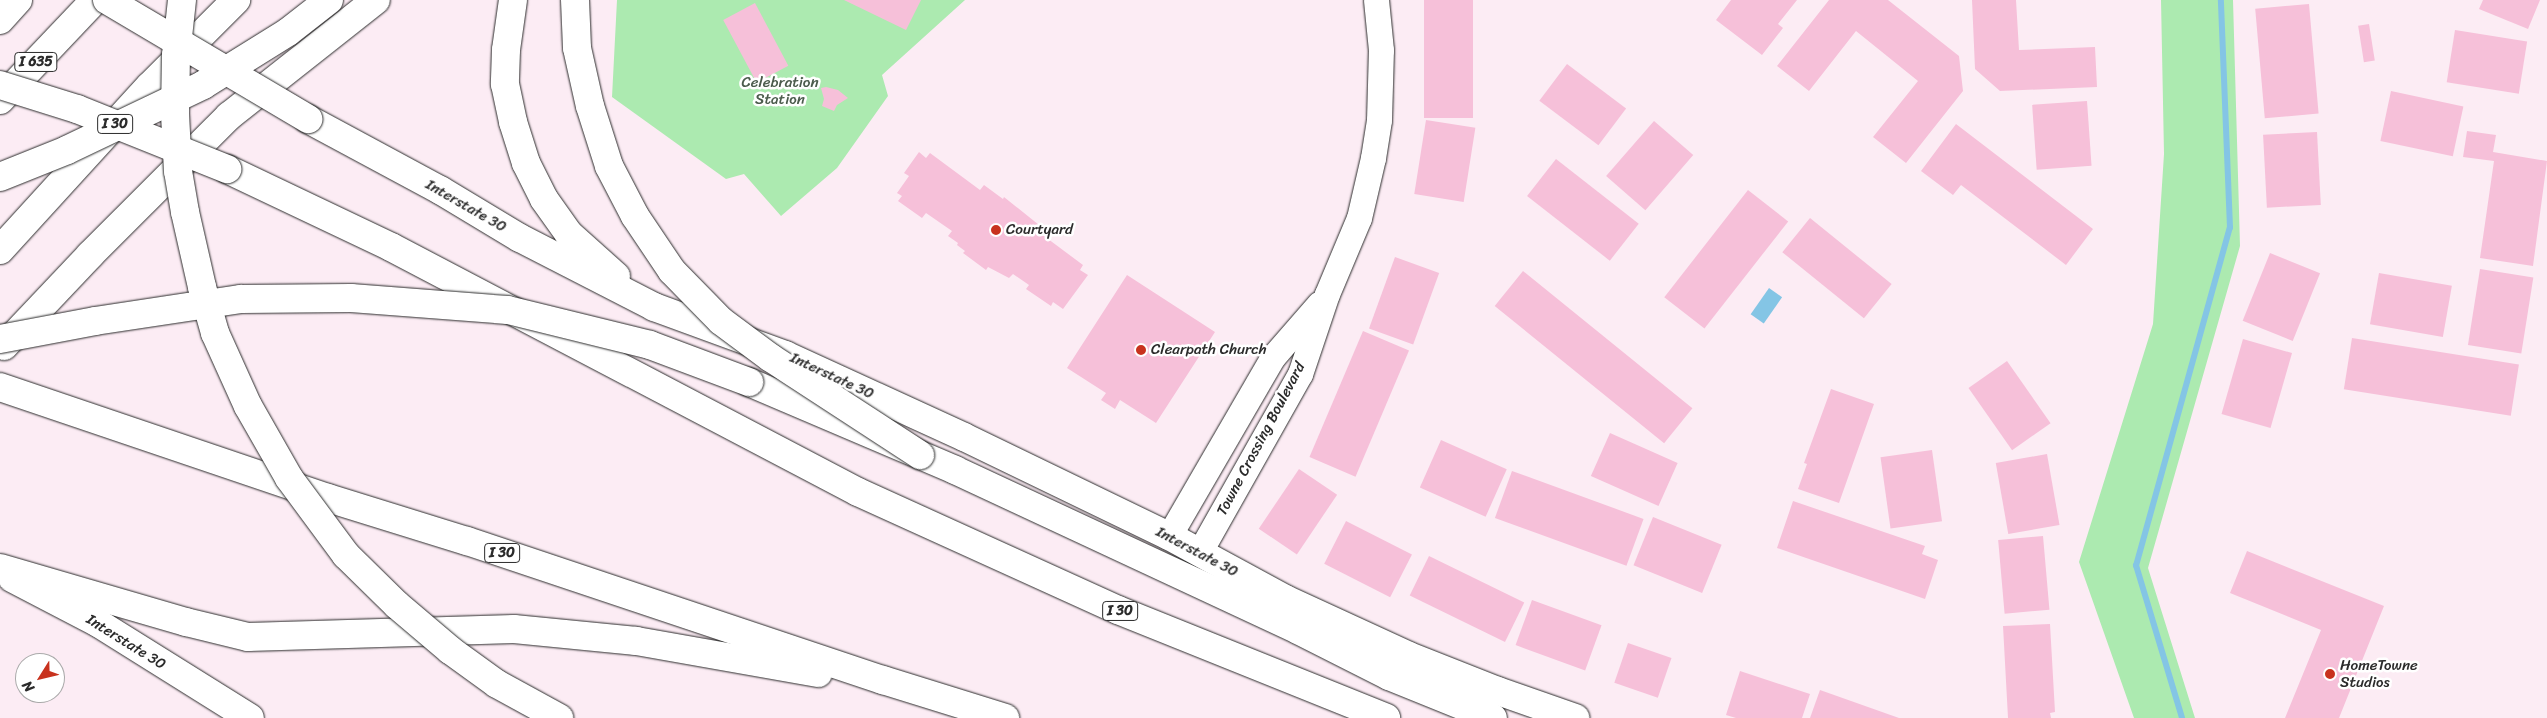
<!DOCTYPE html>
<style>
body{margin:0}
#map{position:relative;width:2547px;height:718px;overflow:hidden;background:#fcecf4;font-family:Sriracha,sans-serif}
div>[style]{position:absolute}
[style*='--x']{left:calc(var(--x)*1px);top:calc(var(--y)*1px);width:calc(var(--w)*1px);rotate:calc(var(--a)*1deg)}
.green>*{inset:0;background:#aceab0}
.water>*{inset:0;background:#84c5e5;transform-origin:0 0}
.stream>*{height:5.5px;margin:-2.75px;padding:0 2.75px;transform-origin:2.75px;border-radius:2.75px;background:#84c5e5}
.building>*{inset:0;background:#f6c0d9;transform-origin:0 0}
.roads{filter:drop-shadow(0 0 1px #2b2b2b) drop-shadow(0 0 1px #2b2b2b)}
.tertiary>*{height:25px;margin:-12.5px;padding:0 12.5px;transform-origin:12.5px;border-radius:12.5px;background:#fff}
.secondary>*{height:28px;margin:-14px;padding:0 14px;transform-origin:14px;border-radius:14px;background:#fff}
.motorway>*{height:28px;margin:-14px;padding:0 14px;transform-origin:14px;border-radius:14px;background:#fff}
.bridges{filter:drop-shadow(0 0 1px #2b2b2b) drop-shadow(0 0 1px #2b2b2b)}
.secondary-bridge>*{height:28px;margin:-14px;padding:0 14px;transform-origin:14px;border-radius:14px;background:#fff}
.motorway-bridge>*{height:28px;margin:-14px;padding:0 14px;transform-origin:14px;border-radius:14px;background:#fff}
.dots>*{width:14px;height:14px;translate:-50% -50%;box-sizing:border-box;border:2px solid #fff;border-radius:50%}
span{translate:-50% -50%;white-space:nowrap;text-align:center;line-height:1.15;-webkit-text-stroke:5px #fff;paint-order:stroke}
.shield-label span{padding:1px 4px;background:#fff;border:1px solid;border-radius:4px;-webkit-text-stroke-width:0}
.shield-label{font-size:14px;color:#2b2b2b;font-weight:700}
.park-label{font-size:15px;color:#4b5b4c}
.street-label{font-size:15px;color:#2b2b2b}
.poi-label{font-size:15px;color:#2b2b2b}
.left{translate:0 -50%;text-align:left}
.north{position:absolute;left:15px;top:653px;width:50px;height:50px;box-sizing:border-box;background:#fff;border:1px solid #aaa;border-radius:50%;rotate:234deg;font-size:14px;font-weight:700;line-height:20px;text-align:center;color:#2b2b2b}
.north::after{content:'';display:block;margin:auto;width:18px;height:22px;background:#c8321e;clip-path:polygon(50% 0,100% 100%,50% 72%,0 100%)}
</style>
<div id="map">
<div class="green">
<div style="clip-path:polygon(617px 0,965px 0,882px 75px,888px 96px,837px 168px,781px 216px,744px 174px,726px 179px,612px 97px)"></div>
<div style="clip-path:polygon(2161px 0,2233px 0,2240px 246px,2148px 568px,2195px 718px,2134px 718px,2079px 562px,2153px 324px,2164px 154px)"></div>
</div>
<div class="water">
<div style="left:1769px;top:288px;width:16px;height:32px;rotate:35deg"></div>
</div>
<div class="stream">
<div style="--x:2182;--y:718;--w:159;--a:-106.8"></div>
<div style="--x:2136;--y:566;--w:351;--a:-74.5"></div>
<div style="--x:2230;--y:228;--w:228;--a:-92.3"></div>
</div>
<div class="building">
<div style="clip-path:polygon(844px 0,921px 0,906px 30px)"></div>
<div style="left:1424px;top:0;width:49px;height:118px"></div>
<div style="clip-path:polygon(1731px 0,1797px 0,1778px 24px,1783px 28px,1762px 55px,1716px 20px)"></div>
<div style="clip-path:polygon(1829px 0,1888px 0,1959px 56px,1963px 91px,1906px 163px,1873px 137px,1918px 81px,1856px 31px,1809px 91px,1777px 66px)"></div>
<div style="clip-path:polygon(1972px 0,2016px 0,2019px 50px,2095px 47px,2097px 87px,2000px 91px,1975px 69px)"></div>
<div style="clip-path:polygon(2483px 0,2540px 0,2528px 29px,2479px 9px)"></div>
<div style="left:755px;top:3px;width:71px;height:36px;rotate:62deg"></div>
<div style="left:2309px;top:4px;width:110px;height:54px;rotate:85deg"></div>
<div style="left:2369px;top:24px;width:37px;height:11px;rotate:81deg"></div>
<div style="left:2455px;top:30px;width:73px;height:53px;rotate:9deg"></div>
<div style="left:1567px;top:64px;width:74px;height:46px;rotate:37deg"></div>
<div style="clip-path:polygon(826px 87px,838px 90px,848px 98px,837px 105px,834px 111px,822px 106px,824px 99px,821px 88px)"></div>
<div style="left:2391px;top:91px;width:74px;height:51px;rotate:12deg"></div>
<div style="left:2087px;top:101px;width:65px;height:55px;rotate:86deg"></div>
<div style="left:1426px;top:120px;width:50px;height:75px;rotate:9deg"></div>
<div style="left:1654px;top:121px;width:52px;height:73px;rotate:41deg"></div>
<div style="clip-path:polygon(1956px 124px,2093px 229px,2066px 265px,1961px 185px,1953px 195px,1921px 171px)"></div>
<div style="clip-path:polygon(2467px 131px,2496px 135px,2493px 152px,2547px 161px,2533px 266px,2480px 258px,2494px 161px,2463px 157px)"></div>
<div style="left:2317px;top:132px;width:73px;height:54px;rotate:87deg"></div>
<div style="clip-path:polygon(919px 152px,926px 158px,930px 153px,980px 190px,984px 185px,1003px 199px,1004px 197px,1044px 229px,1040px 233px,1083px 265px,1080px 270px,1088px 275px,1063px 309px,1053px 302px,1051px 306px,1026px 289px,1029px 285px,1013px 274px,1009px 278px,988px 267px,986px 270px,963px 253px,965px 251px,957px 245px,958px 243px,948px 236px,952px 231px,926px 213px,922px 218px,898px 201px,902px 196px,897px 193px,909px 176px,904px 173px)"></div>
<div style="left:1556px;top:159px;width:105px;height:47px;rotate:38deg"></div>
<div style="left:1748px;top:190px;width:51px;height:136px;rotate:38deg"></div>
<div style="left:1810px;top:218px;width:105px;height:44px;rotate:39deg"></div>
<div style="left:2270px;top:253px;width:54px;height:73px;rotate:22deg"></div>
<div style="left:1395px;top:257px;width:47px;height:76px;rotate:20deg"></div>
<div style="left:2480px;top:269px;width:54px;height:77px;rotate:9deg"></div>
<div style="left:1523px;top:271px;width:218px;height:45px;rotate:39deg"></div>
<div style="left:2379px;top:273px;width:74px;height:52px;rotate:10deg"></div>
<div style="clip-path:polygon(1127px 275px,1215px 332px,1156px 423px,1120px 400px,1115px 409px,1101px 400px,1106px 393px,1067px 368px)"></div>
<div style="left:1363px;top:331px;width:50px;height:137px;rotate:23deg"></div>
<div style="left:2352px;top:338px;width:169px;height:52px;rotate:9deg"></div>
<div style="left:2243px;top:339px;width:51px;height:78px;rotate:16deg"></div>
<div style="left:2007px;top:361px;width:76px;height:47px;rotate:55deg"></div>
<div style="clip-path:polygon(1831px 389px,1874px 404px,1839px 503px,1798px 489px,1807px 464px,1804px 463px)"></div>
<div style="left:1610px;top:433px;width:74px;height:47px;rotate:24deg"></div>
<div style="left:1441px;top:440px;width:72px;height:52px;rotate:24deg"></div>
<div style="left:1932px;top:450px;width:72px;height:52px;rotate:82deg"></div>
<div style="left:2047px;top:454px;width:72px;height:52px;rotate:80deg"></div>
<div style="left:1299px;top:469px;width:46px;height:72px;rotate:34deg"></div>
<div style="left:1512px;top:471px;width:140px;height:50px;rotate:20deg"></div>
<div style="clip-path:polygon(1793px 501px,1925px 546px,1922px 554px,1938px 560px,1925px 599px,1777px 548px)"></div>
<div style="left:1653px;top:517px;width:74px;height:52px;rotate:22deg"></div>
<div style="left:1346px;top:521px;width:74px;height:48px;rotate:27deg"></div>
<div style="left:2043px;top:536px;width:74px;height:45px;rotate:85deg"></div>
<div style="clip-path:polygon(2247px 551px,2384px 606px,2339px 718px,2285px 718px,2321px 630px,2230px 593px)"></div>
<div style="left:1429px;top:556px;width:106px;height:44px;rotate:26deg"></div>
<div style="left:1532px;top:600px;width:74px;height:48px;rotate:20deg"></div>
<div style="clip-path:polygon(2050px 624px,2055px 712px,2050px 713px,2051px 718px,2008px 718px,2003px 626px)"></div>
<div style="left:1628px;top:643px;width:46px;height:42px;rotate:19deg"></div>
<div style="clip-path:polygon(1740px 671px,1810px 694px,1802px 718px,1736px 718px,1726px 715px)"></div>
<div style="clip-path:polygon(1820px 690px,1899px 718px,1810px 718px)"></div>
</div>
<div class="roads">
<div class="tertiary">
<div style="--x:1169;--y:536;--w:206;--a:-59.9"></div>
<div style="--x:1272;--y:358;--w:72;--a:-49"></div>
<div style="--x:1199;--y:553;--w:206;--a:-60.6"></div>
<div style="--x:1300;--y:374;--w:84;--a:-71.4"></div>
<div style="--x:1327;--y:294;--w:82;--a:-67.2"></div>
<div style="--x:1359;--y:218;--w:62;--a:-76.9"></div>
<div style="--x:1373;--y:158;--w:38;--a:-81"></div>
<div style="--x:1379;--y:120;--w:70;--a:-88.4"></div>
<div style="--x:1381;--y:50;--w:50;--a:-95.7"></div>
</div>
<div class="secondary">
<div style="--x:513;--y:0;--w:50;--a:98"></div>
<div style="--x:506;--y:50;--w:34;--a:92"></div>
<div style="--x:505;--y:84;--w:39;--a:78"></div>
<div style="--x:513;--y:122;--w:43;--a:72.4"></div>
<div style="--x:526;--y:163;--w:40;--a:63.4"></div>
<div style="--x:544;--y:199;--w:43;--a:54.5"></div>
<div style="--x:569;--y:234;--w:63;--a:41.8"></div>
<div style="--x:308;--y:119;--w:150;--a:28.3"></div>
<div style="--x:440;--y:190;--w:93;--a:31"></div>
<div style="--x:520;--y:238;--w:151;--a:27.2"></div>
<div style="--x:654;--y:307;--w:140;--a:20.1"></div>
<div style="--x:785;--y:355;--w:197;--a:24.6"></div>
<div style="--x:964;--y:437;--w:228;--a:25.8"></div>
<div style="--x:1169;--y:536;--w:132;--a:28.5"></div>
<div style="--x:1285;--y:599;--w:136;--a:24.7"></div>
<div style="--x:1409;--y:656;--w:96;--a:21.5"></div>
<div style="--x:1498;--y:691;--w:82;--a:19.3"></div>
<div style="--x:12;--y:578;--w:97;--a:27.6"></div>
<div style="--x:98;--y:623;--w:179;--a:32"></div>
</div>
<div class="motorway">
<div style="--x:0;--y:20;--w:27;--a:-48"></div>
<div style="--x:0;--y:100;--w:138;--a:-46.5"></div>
<div style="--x:227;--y:169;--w:182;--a:25.4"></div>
<div style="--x:391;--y:247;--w:527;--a:27.68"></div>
<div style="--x:858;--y:492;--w:286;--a:24.4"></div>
<div style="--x:1118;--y:610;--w:289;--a:21.9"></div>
<div style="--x:0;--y:250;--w:222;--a:-47.6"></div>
<div style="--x:150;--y:86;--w:122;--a:-45"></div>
<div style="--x:4;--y:346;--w:125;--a:-46.6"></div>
<div style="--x:90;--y:255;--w:197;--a:-45"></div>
<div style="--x:229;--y:116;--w:187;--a:-38.3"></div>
<div style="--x:749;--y:382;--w:224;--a:23.1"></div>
<div style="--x:955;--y:470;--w:378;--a:25"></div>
<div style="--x:1298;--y:630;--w:102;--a:26.8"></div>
<div style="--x:1389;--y:676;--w:112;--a:22"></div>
<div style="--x:0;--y:387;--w:346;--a:18.7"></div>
<div style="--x:328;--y:498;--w:145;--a:17.2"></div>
<div style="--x:467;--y:541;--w:439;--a:18.5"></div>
<div style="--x:883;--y:680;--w:128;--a:17.3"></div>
<div style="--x:0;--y:568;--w:194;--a:16.2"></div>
<div style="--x:186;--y:622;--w:64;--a:13.6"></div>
<div style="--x:248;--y:637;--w:266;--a:-1.7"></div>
<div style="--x:514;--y:629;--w:123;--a:5.6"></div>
<div style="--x:636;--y:641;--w:185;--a:10"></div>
</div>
</div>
<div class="bridges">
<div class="secondary-bridge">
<div style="--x:107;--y:0;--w:234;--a:30.6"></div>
</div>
<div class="motorway-bridge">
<div style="--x:182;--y:0;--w:55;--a:96.2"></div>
<div style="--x:176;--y:55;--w:59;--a:91"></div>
<div style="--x:175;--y:114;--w:57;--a:87"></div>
<div style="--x:178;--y:171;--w:42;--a:80.3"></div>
<div style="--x:185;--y:212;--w:77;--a:77.2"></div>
<div style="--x:202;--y:287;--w:48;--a:74.2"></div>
<div style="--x:215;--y:333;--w:80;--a:65.7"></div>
<div style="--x:248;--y:406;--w:83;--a:60.3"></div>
<div style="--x:289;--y:478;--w:96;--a:53.5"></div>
<div style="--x:346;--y:555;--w:71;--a:44.4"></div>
<div style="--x:397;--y:605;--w:70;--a:40.3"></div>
<div style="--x:450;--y:650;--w:58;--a:35.9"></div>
<div style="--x:497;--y:684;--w:71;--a:28.7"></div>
<div style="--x:575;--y:0;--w:48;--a:87.6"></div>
<div style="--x:577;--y:48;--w:59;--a:77.4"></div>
<div style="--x:590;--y:106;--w:63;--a:72.4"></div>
<div style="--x:609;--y:166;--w:56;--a:62.5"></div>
<div style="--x:635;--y:216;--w:66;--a:56.1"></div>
<div style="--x:672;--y:271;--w:70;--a:45.6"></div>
<div style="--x:721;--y:321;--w:62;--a:36.5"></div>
<div style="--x:771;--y:358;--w:178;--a:33.1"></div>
<div style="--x:0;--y:85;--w:81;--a:17.3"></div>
<div style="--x:77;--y:109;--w:162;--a:21.8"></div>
<div style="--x:0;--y:177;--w:72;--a:-21.9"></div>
<div style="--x:67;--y:150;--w:151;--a:-25.5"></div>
<div style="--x:203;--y:85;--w:100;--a:-31.9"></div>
<div style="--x:288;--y:32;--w:52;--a:-38"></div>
<div style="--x:0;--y:339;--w:97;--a:-10.7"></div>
<div style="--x:95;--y:321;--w:148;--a:-8.6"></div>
<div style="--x:241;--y:299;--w:110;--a:-0.5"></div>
<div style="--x:351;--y:298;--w:157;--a:4.4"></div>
<div style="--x:508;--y:310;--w:146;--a:13.8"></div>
<div style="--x:650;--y:345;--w:106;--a:20.5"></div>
</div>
</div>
<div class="dots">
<div style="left:996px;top:230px;background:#c8321e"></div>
<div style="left:1141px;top:350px;background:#c8321e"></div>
<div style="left:2330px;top:674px;background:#c8321e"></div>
</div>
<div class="shield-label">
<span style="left:36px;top:62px">I 635</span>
<span style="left:115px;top:124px">I 30</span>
<span style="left:502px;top:553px">I 30</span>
<span style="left:1120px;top:611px">I 30</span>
</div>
<div class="park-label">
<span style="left:780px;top:91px">Celebration<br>Station</span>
</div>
<div class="street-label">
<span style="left:466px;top:206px;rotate:30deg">Interstate 30</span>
<span style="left:832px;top:376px;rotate:25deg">Interstate 30</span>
<span style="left:1261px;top:439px;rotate:-62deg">Towne Crossing Boulevard</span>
<span style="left:1197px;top:552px;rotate:28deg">Interstate 30</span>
<span style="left:126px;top:642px;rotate:32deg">Interstate 30</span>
</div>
<div class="poi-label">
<span class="left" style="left:1006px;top:230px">Courtyard</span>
<span class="left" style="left:1151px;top:350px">Clearpath Church</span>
<span class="left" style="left:2340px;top:674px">HomeTowne<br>Studios</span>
</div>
<div class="north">N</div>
</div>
